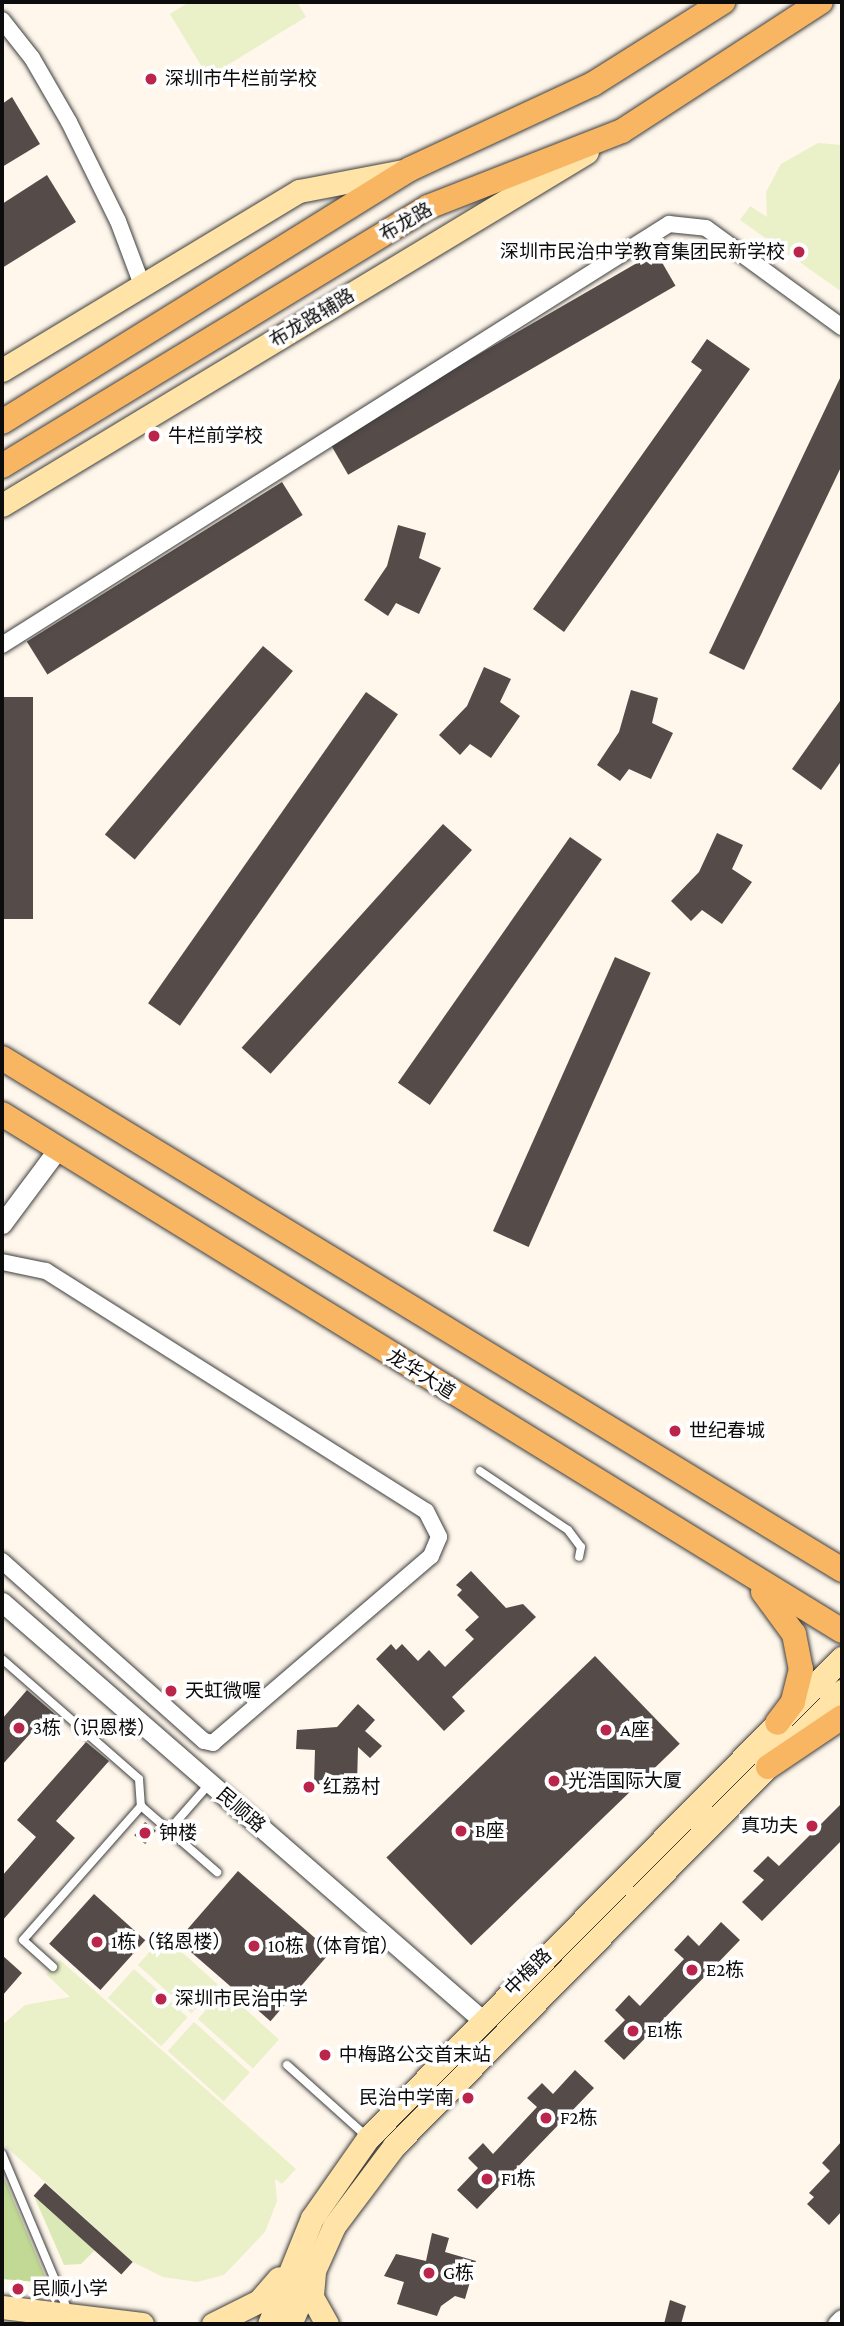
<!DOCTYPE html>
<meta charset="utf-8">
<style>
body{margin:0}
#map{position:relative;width:844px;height:2326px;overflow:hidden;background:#fff7eb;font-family:"Crimson Pro","Noto Sans SC",serif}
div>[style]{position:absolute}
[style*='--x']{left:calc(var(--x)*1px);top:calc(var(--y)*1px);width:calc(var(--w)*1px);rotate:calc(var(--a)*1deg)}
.green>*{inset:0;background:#dbe9b6}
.forest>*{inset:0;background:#c2d995}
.pitch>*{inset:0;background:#eaf0c8;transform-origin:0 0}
.building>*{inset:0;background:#554b49;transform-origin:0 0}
.roads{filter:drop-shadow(0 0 2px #3f3f3f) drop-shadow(0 0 2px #3f3f3f)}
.service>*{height:8px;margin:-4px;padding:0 4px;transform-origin:4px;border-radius:4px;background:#fff}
.minor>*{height:16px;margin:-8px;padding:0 8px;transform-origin:8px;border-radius:8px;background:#fff}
.tertiary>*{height:19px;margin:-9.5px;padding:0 9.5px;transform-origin:9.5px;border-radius:9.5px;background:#fff}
.secondary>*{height:23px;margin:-11.5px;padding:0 11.5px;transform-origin:11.5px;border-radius:11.5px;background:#ffe3a7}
.primary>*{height:24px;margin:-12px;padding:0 12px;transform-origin:12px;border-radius:12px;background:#f8b562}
.dots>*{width:19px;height:19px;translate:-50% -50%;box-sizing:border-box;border:4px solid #fff;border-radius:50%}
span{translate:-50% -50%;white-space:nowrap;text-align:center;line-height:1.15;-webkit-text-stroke:7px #fff;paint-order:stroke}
.poi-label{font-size:19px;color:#0c0c0c}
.left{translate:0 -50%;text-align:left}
.right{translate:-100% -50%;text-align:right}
.street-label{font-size:19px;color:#0c0c0c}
.frame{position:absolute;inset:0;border:4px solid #0c0c0c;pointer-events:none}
</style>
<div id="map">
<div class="green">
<div style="clip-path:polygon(34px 2196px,95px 2250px,81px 2264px,64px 2265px)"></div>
</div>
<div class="forest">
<div style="clip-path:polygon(2px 2173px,48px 2283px,2px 2279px)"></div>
</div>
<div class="pitch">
<div style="clip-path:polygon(189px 2px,297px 2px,306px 17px,208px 77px,170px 14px)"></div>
<div style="clip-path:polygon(818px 143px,842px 145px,842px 292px,740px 220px,750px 206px,767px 217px,766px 192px,781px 164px)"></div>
<div style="left:164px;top:1936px;width:72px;height:39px;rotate:42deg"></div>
<div style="clip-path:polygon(60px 1960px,296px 2169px,282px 2184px,275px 2179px,277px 2201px,265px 2232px,224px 2275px,197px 2282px,163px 2277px,133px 2262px,2px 2143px,2px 2025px,25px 2005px,70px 1997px,46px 1974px)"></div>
<div style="left:134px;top:1969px;width:72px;height:39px;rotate:42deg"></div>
<div style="left:224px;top:1990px;width:74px;height:39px;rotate:42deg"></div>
<div style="left:194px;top:2022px;width:75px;height:39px;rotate:42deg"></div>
</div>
<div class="building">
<div style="clip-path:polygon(12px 97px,40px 144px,2px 167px,2px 104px)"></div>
<div style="clip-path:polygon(47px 175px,76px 222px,2px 268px,2px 204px)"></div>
<div style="left:656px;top:252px;width:39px;height:378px;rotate:60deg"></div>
<div style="clip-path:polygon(707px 339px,750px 369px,564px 632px,533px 609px,702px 370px,691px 362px)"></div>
<div style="clip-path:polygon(842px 374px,842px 465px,744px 670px,709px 653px)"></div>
<div style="left:282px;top:482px;width:39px;height:301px;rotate:58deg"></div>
<div style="clip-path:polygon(398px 525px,426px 533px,419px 558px,441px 568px,419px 614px,396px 603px,388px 616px,364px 600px,387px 566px)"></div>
<div style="left:263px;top:646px;width:39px;height:246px;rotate:40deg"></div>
<div style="clip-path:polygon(484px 667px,511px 679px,500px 702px,520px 716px,491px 758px,470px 744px,460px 755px,439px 735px,467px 706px)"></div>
<div style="clip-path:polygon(631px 690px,658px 698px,652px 723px,673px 733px,651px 779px,629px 769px,620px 781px,597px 765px,619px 732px)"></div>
<div style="left:366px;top:692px;width:39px;height:380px;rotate:35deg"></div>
<div style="left:2px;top:697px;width:31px;height:222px"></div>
<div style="clip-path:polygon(842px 698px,842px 760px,821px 790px,792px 769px)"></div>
<div style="left:443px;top:824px;width:39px;height:301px;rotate:42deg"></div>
<div style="clip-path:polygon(717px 833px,743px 845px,732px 869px,752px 882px,722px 924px,702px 910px,691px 921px,671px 901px,699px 872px)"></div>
<div style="left:570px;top:837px;width:39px;height:300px;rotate:35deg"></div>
<div style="left:615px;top:957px;width:39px;height:300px;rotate:24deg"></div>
<div style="clip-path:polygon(471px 1571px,506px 1608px,523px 1604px,536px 1617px,452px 1697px,465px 1711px,444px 1731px,376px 1659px,391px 1644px,396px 1650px,402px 1644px,418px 1661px,429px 1650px,445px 1667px,474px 1639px,465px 1630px,479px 1617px,457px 1595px,462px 1590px,456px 1585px)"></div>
<div style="left:595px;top:1656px;width:122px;height:290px;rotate:46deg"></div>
<div style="clip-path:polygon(27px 1690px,56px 1715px,43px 1730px,38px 1725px,2px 1765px,2px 1719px)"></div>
<div style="clip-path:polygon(358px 1704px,375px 1720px,365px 1731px,382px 1746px,370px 1758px,358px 1747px,357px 1785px,314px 1784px,315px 1750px,296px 1749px,297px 1730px,337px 1727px)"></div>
<div style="clip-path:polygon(86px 1742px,109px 1761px,56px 1821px,75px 1838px,2px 1921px,2px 1876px,36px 1837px,17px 1820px)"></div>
<div style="clip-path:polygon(842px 1803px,842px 1840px,762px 1921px,742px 1902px,764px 1880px,753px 1871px,768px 1856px,779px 1866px)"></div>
<div style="left:145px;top:1822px;width:14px;height:17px;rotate:39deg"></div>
<div style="left:238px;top:1871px;width:123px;height:92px;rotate:41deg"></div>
<div style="left:94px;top:1894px;width:69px;height:67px;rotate:42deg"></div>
<div style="clip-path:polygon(721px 1922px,740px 1940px,624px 2060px,604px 2041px,625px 2020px,615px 2010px,629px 1995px,640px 2006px,684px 1959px,674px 1950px,688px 1935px,699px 1946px)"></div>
<div style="clip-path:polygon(2px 1955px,22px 1973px,2px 1996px)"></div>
<div style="clip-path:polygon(575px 2070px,594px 2088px,477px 2209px,457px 2190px,478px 2168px,468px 2158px,483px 2143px,493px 2154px,537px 2107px,527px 2098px,542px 2083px,553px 2094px)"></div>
<div style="clip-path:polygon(842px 2141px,842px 2211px,829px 2225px,807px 2204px,814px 2197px,809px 2193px,830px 2171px,822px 2163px)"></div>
<div style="left:45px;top:2183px;width:118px;height:17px;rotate:42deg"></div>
<div style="clip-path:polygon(432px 2233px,449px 2238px,445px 2252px,476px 2261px,465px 2299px,455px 2296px,441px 2306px,437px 2316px,397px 2304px,404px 2282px,384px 2276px,396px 2254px,426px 2261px)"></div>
<div style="clip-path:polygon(670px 2300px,686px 2306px,681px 2324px,664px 2324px)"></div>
</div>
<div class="roads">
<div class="service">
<div style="--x:480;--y:1471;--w:106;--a:33.8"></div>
<div style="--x:568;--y:1530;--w:21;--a:53"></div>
<div style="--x:581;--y:1547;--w:10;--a:101"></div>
<div style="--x:2;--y:1659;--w:182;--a:41.2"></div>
<div style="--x:139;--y:1779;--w:27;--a:86"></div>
<div style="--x:141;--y:1806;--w:101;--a:41"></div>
<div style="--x:169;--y:1830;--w:62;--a:-48.9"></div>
<div style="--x:53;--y:1967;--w:40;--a:-138"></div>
<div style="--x:23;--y:1940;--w:179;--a:-48.6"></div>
<div style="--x:287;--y:2065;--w:105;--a:41.9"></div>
<div style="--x:2;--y:2154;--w:170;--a:67.2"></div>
</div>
<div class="minor">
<div style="--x:2;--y:20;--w:48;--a:51.7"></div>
<div style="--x:32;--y:58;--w:74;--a:60"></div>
<div style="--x:69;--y:122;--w:110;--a:63.7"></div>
<div style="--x:118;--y:221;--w:68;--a:69.4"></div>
<div style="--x:2;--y:645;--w:789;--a:-32.26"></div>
<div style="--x:669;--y:224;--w:37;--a:6"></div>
<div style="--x:706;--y:228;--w:168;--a:36.1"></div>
<div style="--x:2;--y:1262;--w:45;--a:11.6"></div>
<div style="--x:46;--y:1271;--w:449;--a:32.3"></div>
<div style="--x:426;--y:1511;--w:29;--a:63"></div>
<div style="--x:439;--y:1537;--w:21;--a:113"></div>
<div style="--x:431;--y:1556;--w:287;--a:139.4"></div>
<div style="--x:213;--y:1743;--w:9;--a:-167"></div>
<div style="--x:204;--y:1741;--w:271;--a:-138.3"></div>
</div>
<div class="tertiary">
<div style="--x:2;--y:1224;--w:94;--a:-53.3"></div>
<div style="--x:2;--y:1602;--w:635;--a:41.04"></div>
<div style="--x:837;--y:2324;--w:7;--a:-45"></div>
</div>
<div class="secondary">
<div style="--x:2;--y:370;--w:347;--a:-31.1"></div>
<div style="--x:299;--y:191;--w:106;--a:-10.9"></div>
<div style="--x:2;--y:505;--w:683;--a:-31.11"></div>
<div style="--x:314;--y:2272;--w:25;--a:95"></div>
<div style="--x:312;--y:2297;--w:31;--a:61"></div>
<div style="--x:2;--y:2307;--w:141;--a:6.9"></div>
<div style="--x:213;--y:2324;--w:51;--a:-26.6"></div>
<div style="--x:259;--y:2301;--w:30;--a:-49"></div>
<div style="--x:269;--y:2324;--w:114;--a:-67.9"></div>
<div style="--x:312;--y:2218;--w:98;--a:-55"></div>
<div style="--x:368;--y:2138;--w:675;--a:-45.36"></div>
<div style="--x:290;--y:2324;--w:107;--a:-65.8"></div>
<div style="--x:334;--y:2226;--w:100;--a:-53.1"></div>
<div style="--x:394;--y:2146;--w:639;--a:-45.44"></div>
</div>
<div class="primary">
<div style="--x:2;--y:422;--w:480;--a:-31.8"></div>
<div style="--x:410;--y:169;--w:202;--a:-24.9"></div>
<div style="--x:593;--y:84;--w:154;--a:-32.2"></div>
<div style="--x:2;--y:466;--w:499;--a:-31.3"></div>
<div style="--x:428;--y:207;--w:208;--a:-21.4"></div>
<div style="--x:622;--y:131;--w:237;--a:-33"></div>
<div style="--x:2;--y:1058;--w:984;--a:31.36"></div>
<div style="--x:2;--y:1114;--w:986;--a:31.61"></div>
<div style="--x:763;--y:1592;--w:52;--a:53.6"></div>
<div style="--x:794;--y:1634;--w:36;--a:79"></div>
<div style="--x:801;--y:1669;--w:34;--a:104"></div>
<div style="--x:793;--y:1702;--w:26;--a:127"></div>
<div style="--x:768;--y:1767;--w:89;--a:-34"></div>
</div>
</div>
<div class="dots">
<div style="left:151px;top:79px;background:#bc254b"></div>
<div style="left:799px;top:252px;background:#bc254b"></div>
<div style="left:154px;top:436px;background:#bc254b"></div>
<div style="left:675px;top:1431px;background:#bc254b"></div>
<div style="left:171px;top:1691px;background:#bc254b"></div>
<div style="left:19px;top:1728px;background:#bc254b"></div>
<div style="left:606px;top:1730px;background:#bc254b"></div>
<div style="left:554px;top:1781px;background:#bc254b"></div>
<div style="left:309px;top:1787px;background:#bc254b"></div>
<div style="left:812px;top:1826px;background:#bc254b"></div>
<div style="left:461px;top:1831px;background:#bc254b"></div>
<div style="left:145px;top:1833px;background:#bc254b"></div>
<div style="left:97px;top:1942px;background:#bc254b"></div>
<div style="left:254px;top:1946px;background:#bc254b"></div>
<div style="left:692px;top:1970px;background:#bc254b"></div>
<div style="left:161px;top:1999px;background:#bc254b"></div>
<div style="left:633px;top:2031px;background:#bc254b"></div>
<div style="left:325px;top:2055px;background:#bc254b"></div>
<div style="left:468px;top:2098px;background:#bc254b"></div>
<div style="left:546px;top:2118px;background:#bc254b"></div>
<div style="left:487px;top:2179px;background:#bc254b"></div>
<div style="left:429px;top:2273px;background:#bc254b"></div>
<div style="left:18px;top:2289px;background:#bc254b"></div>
</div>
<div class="poi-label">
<span class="left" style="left:165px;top:79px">深圳市牛栏前学校</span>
<span class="right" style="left:785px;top:252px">深圳市民治中学教育集团民新学校</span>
<span class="left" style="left:168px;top:436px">牛栏前学校</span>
<span class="left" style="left:689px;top:1431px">世纪春城</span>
<span class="left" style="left:185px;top:1691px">天虹微喔</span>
<span class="left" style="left:33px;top:1728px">3栋（识恩楼）</span>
<span class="left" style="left:620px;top:1730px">A座</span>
<span class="left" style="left:568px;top:1781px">光浩国际大厦</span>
<span class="left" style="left:323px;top:1787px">红荔村</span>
<span class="right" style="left:798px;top:1826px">真功夫</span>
<span class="left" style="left:475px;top:1831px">B座</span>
<span class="left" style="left:159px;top:1833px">钟楼</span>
<span class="left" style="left:111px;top:1942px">1栋（铭恩楼）</span>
<span class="left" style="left:268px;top:1946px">10栋（体育馆）</span>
<span class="left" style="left:706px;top:1970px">E2栋</span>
<span class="left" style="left:175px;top:1999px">深圳市民治中学</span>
<span class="left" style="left:647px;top:2031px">E1栋</span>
<span class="left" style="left:339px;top:2055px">中梅路公交首末站</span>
<span class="right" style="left:454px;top:2098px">民治中学南</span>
<span class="left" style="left:560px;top:2118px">F2栋</span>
<span class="left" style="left:501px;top:2179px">F1栋</span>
<span class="left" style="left:443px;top:2273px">G栋</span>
<span class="left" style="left:32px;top:2289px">民顺小学</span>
</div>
<div class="street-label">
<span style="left:406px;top:222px;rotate:-30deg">布龙路</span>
<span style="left:312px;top:318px;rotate:-31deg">布龙路辅路</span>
<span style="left:421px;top:1374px;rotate:32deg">龙华大道</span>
<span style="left:241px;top:1810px;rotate:41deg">民顺路</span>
<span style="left:528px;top:1972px;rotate:-45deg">中梅路</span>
</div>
<div class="frame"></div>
</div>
